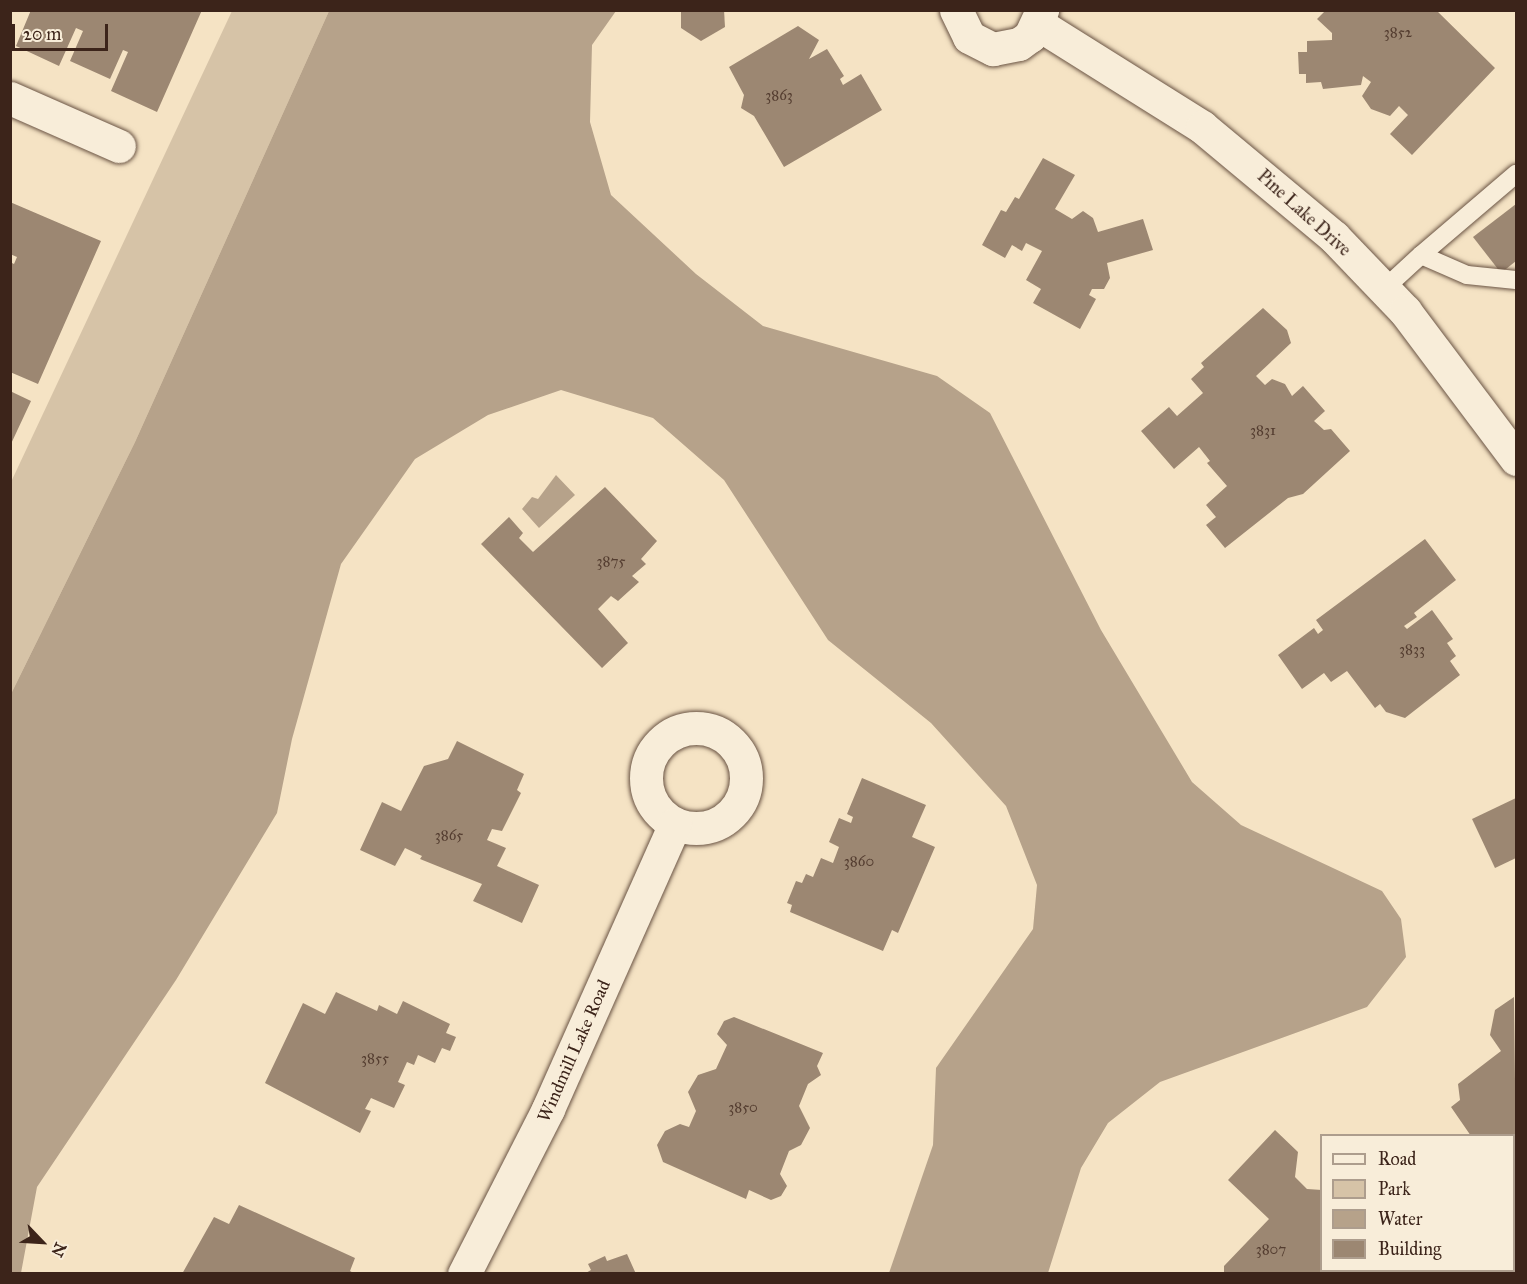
<!DOCTYPE html>
<style>
body{margin:0}
#map{position:relative;width:1527px;height:1284px;overflow:hidden;background:#f5e3c4;font-family:"IM FELL Great Primer",serif}
div>[style]{position:absolute}
[style*='--x']{left:calc(var(--x)*1px);top:calc(var(--y)*1px);width:calc(var(--w)*1px);rotate:calc(var(--a)*1deg)}
.green>*{inset:0;background:#d6c3a7}
.water>*{inset:0;background:#b6a28a}
.building>*{inset:0;background:#9c8772}
.roads{filter:drop-shadow(0 0 2px #6a5444) drop-shadow(0 0 2px #6a5444)}
.service>*{height:18px;margin:-9px;padding:0 9px;transform-origin:9px;border-radius:9px;background:#f8edd9}
.minor>*{height:33px;margin:-16.5px;padding:0 16.5px;transform-origin:16.5px;border-radius:16.5px;background:#f8edd9}
.minor>.ring{margin:-16.5px;padding:0;box-sizing:content-box;background:none;border:33px solid #f8edd9;border-radius:50%}
span{translate:-50% -50%;white-space:nowrap;text-align:center;line-height:1.15;-webkit-text-stroke:6px #f8edd9;paint-order:stroke}
.number-label{font-size:15px;color:#543d30}
.number-label span{-webkit-text-stroke-width:0}
.street-label{font-size:18px;color:#3c241a}
.frame{position:absolute;inset:0;border:12px solid #3c241a;pointer-events:none}
.legend{position:absolute;left:1320px;top:1134px;width:195px;height:138px;box-sizing:border-box;background:#f8edd9;border:2px solid #ad9d8d;margin:0;padding:8px 10px;list-style:none;font-size:18px;color:#3c241a}
.legend li{display:flex;align-items:center;gap:12px;height:30px}
.legend b{width:30px;border:2px solid #ad9d8d}
.north{position:absolute;left:12px;top:1212px;width:60px;height:60px;-webkit-text-stroke:4px #f8edd9;paint-order:stroke;rotate:115deg;font-size:16px;font-weight:700;line-height:24px;text-align:center;color:#3c241a}
.north::after{content:'';display:block;margin:auto;width:21px;height:27px;background:#3c241a;clip-path:polygon(50% 0,100% 100%,50% 72%,0 100%)}
.scale{position:absolute;left:12px;top:24px;width:96px;height:27px;box-sizing:border-box;border:3px solid #3c241a;border-top:0;padding-left:8px;font-size:18px;line-height:21px;white-space:nowrap;color:#3c241a;-webkit-text-stroke:4px #f8edd9;paint-order:stroke}
</style>
<div id="map">
<div class="green">
<div style="clip-path:polygon(232px 11px,329px 11px,135px 442px,11px 694px,11px 482px)"></div>
</div>
<div class="water">
<div style="clip-path:polygon(329px 11px,616px 11px,592px 45px,590px 122px,611px 195px,696px 274px,763px 326px,937px 376px,990px 413px,1101px 630px,1192px 782px,1241px 825px,1382px 891px,1401px 919px,1406px 957px,1367px 1007px,1160px 1082px,1108px 1123px,1081px 1168px,1048px 1273px,889px 1273px,933px 1145px,936px 1068px,1033px 929px,1037px 885px,1006px 806px,931px 723px,828px 640px,724px 480px,653px 418px,561px 390px,488px 415px,415px 459px,341px 564px,292px 739px,277px 813px,176px 980px,37px 1187px,21px 1273px,11px 1273px,11px 694px,135px 442px)"></div>
<div style="clip-path:polygon(556px 475px,575px 495px,539px 528px,522px 509px,532px 497px,538px 499px)"></div>
</div>
<div class="building">
<div style="clip-path:polygon(31px 10px,202px 10px,157px 112px,111px 91px,128px 52px,123px 50px,110px 79px,70px 61px,83px 31px,76px 28px,59px 66px,16px 46px)"></div>
<div style="clip-path:polygon(681px 10px,724px 10px,725px 27px,701px 41px,681px 28px)"></div>
<div style="clip-path:polygon(1326px 10px,1436px 10px,1495px 68px,1412px 155px,1390px 134px,1408px 115px,1399px 106px,1390px 116px,1371px 109px,1362px 96px,1371px 82px,1363px 76px,1361px 85px,1323px 89px,1321px 82px,1306px 83px,1306px 74px,1299px 74px,1298px 52px,1307px 52px,1307px 41px,1332px 40px,1332px 33px,1317px 19px)"></div>
<div style="clip-path:polygon(798px 26px,819px 40px,809px 59px,827px 49px,844px 76px,840px 79px,843px 85px,861px 74px,882px 110px,784px 167px,754px 116px,741px 108px,744px 95px,729px 67px)"></div>
<div style="clip-path:polygon(1043px 158px,1075px 175px,1055px 209px,1072px 219px,1083px 211px,1093px 218px,1098px 232px,1143px 219px,1153px 250px,1107px 263px,1110px 278px,1104px 289px,1092px 289px,1089px 295px,1096px 299px,1080px 329px,1033px 303px,1041px 289px,1026px 280px,1042px 251px,1026px 243px,1022px 251px,1012px 245px,1005px 258px,982px 245px,1001px 210px,1006px 212px,1015px 197px,1019px 199px)"></div>
<div style="clip-path:polygon(10px 202px,101px 241px,38px 384px,10px 372px,10px 262px,14px 264px,17px 257px,10px 254px)"></div>
<div style="clip-path:polygon(1516px 204px,1516px 261px,1501px 273px,1473px 237px)"></div>
<div style="clip-path:polygon(1263px 308px,1287px 330px,1291px 343px,1256px 376px,1265px 385px,1272px 379px,1285px 384px,1292px 396px,1303px 386px,1325px 411px,1314px 421px,1324px 430px,1331px 429px,1350px 451px,1303px 494px,1288px 498px,1225px 548px,1206px 525px,1216px 517px,1206px 505px,1227px 486px,1207px 463px,1210px 461px,1199px 447px,1174px 469px,1141px 431px,1169px 407px,1177px 416px,1203px 393px,1191px 379px,1204px 367px,1201px 363px)"></div>
<div style="clip-path:polygon(10px 391px,31px 401px,10px 446px)"></div>
<div style="clip-path:polygon(605px 487px,657px 541px,641px 559px,646px 564px,632px 576px,639px 582px,618px 601px,611px 596px,598px 609px,628px 643px,602px 668px,481px 544px,509px 517px,523px 533px,519px 538px,533px 552px)"></div>
<div style="clip-path:polygon(1425px 539px,1456px 580px,1414px 613px,1417px 617px,1404px 626px,1407px 629px,1432px 610px,1453px 639px,1447px 643px,1456px 656px,1450px 661px,1460px 675px,1405px 718px,1386px 712px,1380px 704px,1375px 708px,1347px 671px,1331px 682px,1324px 673px,1302px 689px,1278px 655px,1314px 628px,1318px 634px,1323px 630px,1316px 620px)"></div>
<div style="clip-path:polygon(457px 741px,524px 774px,517px 790px,521px 793px,502px 831px,492px 829px,487px 840px,506px 848px,497px 866px,539px 885px,522px 923px,473px 901px,482px 884px,420px 859px,422px 856px,405px 848px,395px 866px,360px 850px,382px 802px,401px 811px,424px 766px,448px 759px)"></div>
<div style="clip-path:polygon(862px 778px,926px 805px,912px 837px,935px 847px,898px 933px,892px 930px,883px 951px,790px 912px,792px 905px,787px 903px,796px 881px,802px 883px,806px 874px,813px 877px,821px 858px,833px 863px,839px 847px,829px 842px,839px 818px,851px 823px,853px 817px,847px 814px)"></div>
<div style="clip-path:polygon(1516px 798px,1516px 858px,1495px 868px,1472px 819px)"></div>
<div style="clip-path:polygon(336px 992px,377px 1011px,379px 1005px,397px 1014px,403px 1001px,450px 1024px,446px 1033px,456px 1037px,450px 1051px,442px 1048px,435px 1063px,418px 1055px,414px 1065px,407px 1062px,398px 1082px,405px 1085px,394px 1108px,371px 1098px,365px 1109px,371px 1111px,360px 1133px,265px 1083px,303px 1003px,325px 1014px)"></div>
<div style="clip-path:polygon(1514px 997px,1516px 1163px,1514px 1165px,1514px 1136px,1471px 1136px,1451px 1107px,1460px 1100px,1458px 1084px,1501px 1051px,1490px 1035px,1495px 1010px)"></div>
<div style="clip-path:polygon(734px 1017px,823px 1053px,817px 1066px,821px 1075px,808px 1084px,799px 1106px,810px 1128px,801px 1145px,789px 1151px,780px 1174px,787px 1186px,781px 1196px,771px 1200px,749px 1190px,746px 1199px,663px 1162px,657px 1145px,665px 1131px,680px 1124px,689px 1127px,696px 1111px,688px 1092px,698px 1075px,716px 1069px,727px 1045px,717px 1034px,724px 1021px)"></div>
<div style="clip-path:polygon(1275px 1130px,1298px 1152px,1295px 1177px,1307px 1189px,1322px 1190px,1322px 1270px,1352px 1270px,1350px 1274px,1224px 1274px,1224px 1266px,1269px 1219px,1228px 1180px)"></div>
<div style="clip-path:polygon(239px 1205px,355px 1258px,350px 1271px,355px 1274px,182px 1274px,214px 1217px,229px 1224px)"></div>
<div style="clip-path:polygon(627px 1254px,636px 1274px,584px 1274px,591px 1270px,588px 1264px,605px 1256px,607px 1261px)"></div>
</div>
<div class="roads">
<div class="service">
<div style="--x:1421;--y:255;--w:125;--a:-40.5"></div>
<div style="--x:1384;--y:289;--w:50;--a:-42.6"></div>
<div style="--x:1421;--y:255;--w:50;--a:23.5"></div>
<div style="--x:1467;--y:275;--w:49;--a:5.8"></div>
</div>
<div class="minor">
<div style="--x:956;--y:10;--w:30;--a:64"></div>
<div style="--x:969;--y:37;--w:27;--a:27"></div>
<div style="--x:993;--y:49;--w:26;--a:-11"></div>
<div style="--x:1019;--y:44;--w:14;--a:-36"></div>
<div style="--x:1030;--y:36;--w:29;--a:-65"></div>
<div style="--x:1038;--y:24;--w:194;--a:32.1"></div>
<div style="--x:1202;--y:127;--w:172;--a:39.8"></div>
<div style="--x:1334;--y:237;--w:103;--a:46.2"></div>
<div style="--x:1405;--y:311;--w:185;--a:53.1"></div>
<div style="--x:10;--y:98;--w:119;--a:23.8"></div>
<div class="ring" style="left:646px;top:728px;width:67px;height:67px"></div>
<div style="--x:464;--y:1274;--w:185;--a:-63"></div>
<div style="--x:548;--y:1109;--w:312;--a:-66"></div>
</div>
</div>
<div class="number-label">
<span style="left:1398px;top:33px">3852</span>
<span style="left:779px;top:96px">3863</span>
<span style="left:1263px;top:431px">3831</span>
<span style="left:611px;top:562px">3875</span>
<span style="left:1412px;top:650px">3833</span>
<span style="left:449px;top:836px">3865</span>
<span style="left:859px;top:862px">3860</span>
<span style="left:375px;top:1059px">3855</span>
<span style="left:743px;top:1108px">3850</span>
<span style="left:1271px;top:1250px">3807</span>
</div>
<div class="street-label">
<span style="left:1304px;top:213px;rotate:42deg">Pine Lake Drive</span>
<span style="left:574px;top:1051px;rotate:-66deg">Windmill Lake Road</span>
</div>
<div class="frame"></div>
<ul class="legend">
<li><b style="height:8px;background:#f8edd9"></b>Road</li>
<li><b style="height:16px;background:#d6c3a7"></b>Park</li>
<li><b style="height:16px;background:#b6a28a"></b>Water</li>
<li><b style="height:16px;background:#9c8772"></b>Building</li>
</ul>
<div class="north">N</div>
<div class="scale">20 m</div>
</div>
